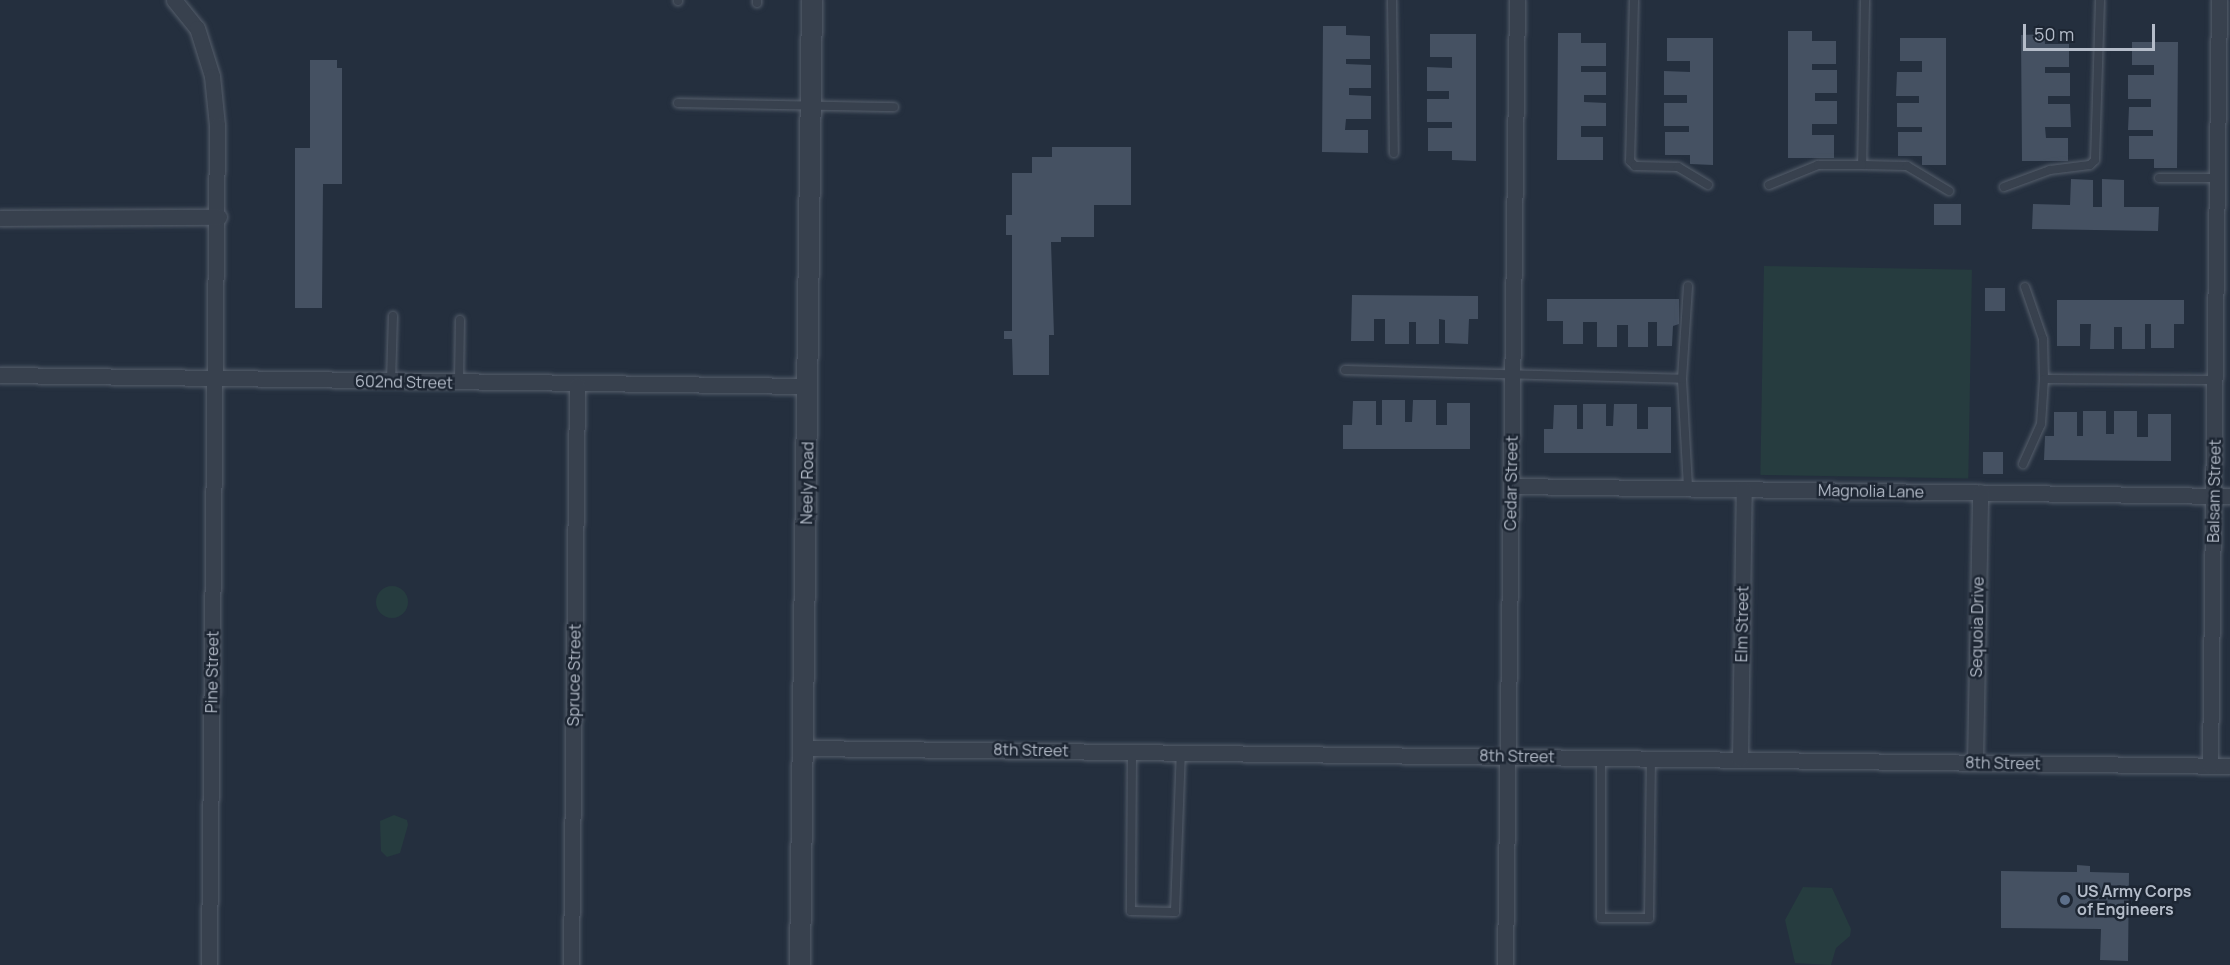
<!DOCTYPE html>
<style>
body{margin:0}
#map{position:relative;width:2230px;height:965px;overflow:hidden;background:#242f3e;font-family:Manrope,sans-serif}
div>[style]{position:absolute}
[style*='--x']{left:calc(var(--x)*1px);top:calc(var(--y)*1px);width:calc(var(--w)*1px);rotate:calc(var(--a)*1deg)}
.green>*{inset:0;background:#263c3f;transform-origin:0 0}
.round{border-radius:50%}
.building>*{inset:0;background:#455162;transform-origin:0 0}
.roads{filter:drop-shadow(0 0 2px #565f6c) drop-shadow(0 0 2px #565f6c)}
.service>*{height:8px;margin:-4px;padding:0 4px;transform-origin:4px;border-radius:4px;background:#38414e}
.minor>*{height:15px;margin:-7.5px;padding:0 7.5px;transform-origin:7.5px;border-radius:7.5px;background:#38414e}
.tertiary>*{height:20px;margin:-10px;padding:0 10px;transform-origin:10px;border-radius:10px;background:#38414e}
.dots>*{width:16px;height:16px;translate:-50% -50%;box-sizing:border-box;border:3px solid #1d2633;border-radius:50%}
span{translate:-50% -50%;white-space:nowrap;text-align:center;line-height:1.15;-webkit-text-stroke:5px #1d2633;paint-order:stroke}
.street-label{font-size:16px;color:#b4bcc9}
.poi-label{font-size:16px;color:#b4bcc9;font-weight:700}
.left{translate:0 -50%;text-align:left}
.scale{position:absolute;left:2023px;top:24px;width:132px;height:27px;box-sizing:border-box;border:3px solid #b4bcc9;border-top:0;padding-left:8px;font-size:18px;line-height:21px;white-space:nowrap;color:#b4bcc9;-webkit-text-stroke:4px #1d2633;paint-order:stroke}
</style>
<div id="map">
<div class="green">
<div style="left:1764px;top:266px;width:208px;height:209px;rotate:1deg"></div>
<div class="round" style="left:376px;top:586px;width:32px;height:32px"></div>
<div style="clip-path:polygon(394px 815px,407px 820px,408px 825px,400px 853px,387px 857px,381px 851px,380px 821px)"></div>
<div style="clip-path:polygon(1803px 887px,1832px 888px,1851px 929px,1850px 936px,1836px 948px,1831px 965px,1795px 963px,1785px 920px)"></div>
</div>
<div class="building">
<div style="clip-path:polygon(1323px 26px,1346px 26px,1346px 35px,1370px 36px,1370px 59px,1346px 59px,1346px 64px,1371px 65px,1371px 88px,1349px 88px,1349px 95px,1371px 96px,1371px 119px,1346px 119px,1345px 130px,1368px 130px,1368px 153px,1322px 152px)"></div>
<div style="clip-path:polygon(1788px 31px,1812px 31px,1812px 41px,1836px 41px,1836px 64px,1812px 64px,1812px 70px,1837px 70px,1837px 93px,1815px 93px,1815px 101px,1837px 101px,1837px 124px,1812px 124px,1812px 135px,1834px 135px,1834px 158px,1788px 158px)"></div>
<div style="clip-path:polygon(1558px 33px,1581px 33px,1581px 43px,1606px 43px,1606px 66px,1581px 66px,1581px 72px,1606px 72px,1606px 95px,1584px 95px,1584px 102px,1606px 103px,1606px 126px,1581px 126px,1581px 137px,1603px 137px,1603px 160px,1557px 160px)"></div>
<div style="clip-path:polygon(1430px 34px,1476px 34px,1476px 161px,1452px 160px,1452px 151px,1428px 151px,1428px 128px,1452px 128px,1452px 122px,1427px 122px,1427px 99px,1449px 99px,1449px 91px,1427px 91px,1427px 67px,1452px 68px,1452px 57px,1430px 57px)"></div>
<div style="clip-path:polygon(2044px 34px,2045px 44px,2069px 44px,2069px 67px,2045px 67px,2045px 73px,2070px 73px,2070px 96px,2048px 96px,2048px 104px,2070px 104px,2071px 127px,2045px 127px,2046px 138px,2068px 138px,2068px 161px,2022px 161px,2021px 35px)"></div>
<div style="clip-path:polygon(1667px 38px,1713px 38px,1713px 165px,1690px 164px,1690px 155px,1665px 155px,1665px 132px,1689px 132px,1689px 126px,1664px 126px,1664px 103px,1687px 103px,1687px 95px,1664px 95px,1664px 71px,1690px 72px,1690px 61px,1667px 61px)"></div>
<div style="clip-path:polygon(1900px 38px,1946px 38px,1946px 165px,1922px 165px,1922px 156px,1898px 156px,1898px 132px,1922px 132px,1922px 127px,1897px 127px,1897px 103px,1919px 103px,1919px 96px,1896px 96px,1897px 72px,1922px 72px,1922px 61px,1900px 61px)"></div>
<div style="clip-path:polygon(2132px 42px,2178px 42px,2177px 168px,2154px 168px,2154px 159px,2129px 159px,2129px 136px,2153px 136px,2153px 130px,2128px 130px,2129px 107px,2151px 107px,2151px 99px,2128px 99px,2128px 75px,2154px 75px,2154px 65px,2132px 65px)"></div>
<div style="clip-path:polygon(310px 60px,337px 60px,337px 68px,342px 68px,342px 184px,323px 184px,322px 308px,295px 308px,295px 148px,310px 148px)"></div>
<div style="clip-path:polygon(1052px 147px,1131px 147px,1131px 205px,1094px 205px,1094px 237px,1061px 237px,1061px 242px,1051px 242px,1054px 335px,1049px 335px,1049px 375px,1013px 375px,1012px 339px,1004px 339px,1004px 331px,1012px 331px,1012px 235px,1006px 235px,1006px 215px,1012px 215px,1012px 173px,1032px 173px,1032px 157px,1052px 157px)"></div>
<div style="clip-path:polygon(2071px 179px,2093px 180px,2093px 207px,2102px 207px,2102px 179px,2124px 180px,2124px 207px,2159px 207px,2158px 231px,2032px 229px,2033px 204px,2070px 205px)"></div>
<div style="left:1934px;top:204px;width:27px;height:21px"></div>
<div style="left:1985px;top:288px;width:20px;height:23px"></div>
<div style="clip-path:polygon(1352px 295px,1478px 296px,1478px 319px,1469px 319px,1468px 344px,1445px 343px,1445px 320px,1439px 319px,1439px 344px,1416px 344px,1416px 322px,1409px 322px,1409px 344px,1385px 344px,1385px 319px,1374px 319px,1374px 341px,1351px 341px)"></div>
<div style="clip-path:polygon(1547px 299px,1679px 299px,1679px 324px,1673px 326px,1672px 346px,1657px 346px,1657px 322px,1648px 322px,1648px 347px,1628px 347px,1628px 325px,1617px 325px,1617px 347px,1597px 347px,1597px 322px,1583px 322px,1583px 344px,1563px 344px,1563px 321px,1547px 321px)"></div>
<div style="clip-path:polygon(2057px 300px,2184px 300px,2184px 324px,2174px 324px,2174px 348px,2151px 348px,2151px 324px,2145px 324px,2145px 349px,2122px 349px,2122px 327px,2114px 327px,2114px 349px,2090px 349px,2091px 324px,2080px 324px,2080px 346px,2057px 346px)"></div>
<div style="clip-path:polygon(1382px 400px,1405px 400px,1405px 422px,1412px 422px,1413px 400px,1436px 400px,1436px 425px,1447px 425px,1447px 403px,1470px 403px,1470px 449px,1343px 449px,1343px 425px,1352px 425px,1353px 401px,1376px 401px,1376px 425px,1382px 425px)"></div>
<div style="clip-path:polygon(1583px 404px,1606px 404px,1606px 426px,1613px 426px,1614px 404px,1637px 404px,1637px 429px,1648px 429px,1648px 407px,1671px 407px,1671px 453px,1544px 453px,1544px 429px,1553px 429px,1554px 405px,1577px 405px,1577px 429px,1583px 429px)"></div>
<div style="clip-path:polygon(2083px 411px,2106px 411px,2106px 434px,2114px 434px,2114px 411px,2137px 411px,2137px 437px,2148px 437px,2148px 414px,2171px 414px,2171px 461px,2044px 460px,2045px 436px,2054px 436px,2054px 412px,2077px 412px,2077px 436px,2083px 436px)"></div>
<div style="left:1983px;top:452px;width:20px;height:22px"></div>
<div style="clip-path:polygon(2077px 865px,2090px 866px,2090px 872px,2129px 873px,2128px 961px,2100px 960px,2101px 929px,2001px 928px,2001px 871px,2077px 872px)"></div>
</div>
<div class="roads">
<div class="service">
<div style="--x:757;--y:0;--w:3;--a:90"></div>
<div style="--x:1392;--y:0;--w:153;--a:89.3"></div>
<div style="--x:1634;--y:0;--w:161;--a:91.4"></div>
<div style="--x:1630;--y:161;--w:7;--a:45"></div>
<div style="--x:1635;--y:166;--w:43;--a:1.3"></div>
<div style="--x:1678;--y:167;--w:35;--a:31"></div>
<div style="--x:1865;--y:0;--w:165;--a:91"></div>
<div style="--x:1862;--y:165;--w:45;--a:1.3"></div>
<div style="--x:1907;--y:166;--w:49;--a:30.8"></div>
<div style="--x:678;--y:1;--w:1;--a:-90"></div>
<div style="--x:678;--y:103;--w:216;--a:1.1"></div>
<div style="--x:2159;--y:178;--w:58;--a:0"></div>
<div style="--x:1769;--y:185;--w:53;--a:-22.2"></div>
<div style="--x:1818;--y:165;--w:44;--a:0"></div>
<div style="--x:2004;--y:187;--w:49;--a:-20.3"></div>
<div style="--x:2050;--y:170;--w:40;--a:-7.1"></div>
<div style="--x:2090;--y:165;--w:7;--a:-45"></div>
<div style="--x:2095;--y:160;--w:160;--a:-88.2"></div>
<div style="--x:2025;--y:287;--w:55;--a:70.9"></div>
<div style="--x:2043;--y:339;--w:40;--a:88.6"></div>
<div style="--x:2044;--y:379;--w:171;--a:0.3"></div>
<div style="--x:1345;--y:370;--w:337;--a:1.5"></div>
<div style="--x:459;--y:381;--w:61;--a:-89.1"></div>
<div style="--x:391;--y:382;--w:66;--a:-88.3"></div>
<div style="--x:2023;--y:464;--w:44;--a:-65.8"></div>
<div style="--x:2041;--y:424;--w:45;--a:-86.2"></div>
<div style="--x:1688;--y:487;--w:108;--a:-93.2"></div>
<div style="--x:1682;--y:379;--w:93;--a:-86.3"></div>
<div style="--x:1132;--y:752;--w:159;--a:90.4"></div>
<div style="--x:1131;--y:911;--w:44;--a:1.3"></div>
<div style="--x:1175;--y:912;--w:160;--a:-87.9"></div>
<div style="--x:1601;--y:757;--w:161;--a:90"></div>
<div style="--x:1601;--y:918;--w:48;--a:0"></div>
<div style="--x:1649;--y:918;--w:160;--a:-89.3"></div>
</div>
<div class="minor">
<div style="--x:174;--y:0;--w:36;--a:51"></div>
<div style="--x:197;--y:28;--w:50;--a:72.6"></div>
<div style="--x:212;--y:76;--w:49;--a:84.2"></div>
<div style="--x:217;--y:125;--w:840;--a:90.55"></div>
<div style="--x:0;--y:218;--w:219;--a:-0.3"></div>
<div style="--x:0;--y:375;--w:809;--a:0.78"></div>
<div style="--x:1511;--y:486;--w:719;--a:0.8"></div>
<div style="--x:804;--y:748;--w:1426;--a:0.72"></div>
<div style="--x:1740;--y:759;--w:270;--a:-89.2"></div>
<div style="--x:1975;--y:762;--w:270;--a:-88.9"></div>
<div style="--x:2210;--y:766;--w:766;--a:-89.33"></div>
<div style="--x:571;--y:965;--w:580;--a:-89.41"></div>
<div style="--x:1505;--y:965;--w:965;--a:-89.29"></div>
</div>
<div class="tertiary">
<div style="--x:800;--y:965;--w:965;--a:-89.29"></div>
</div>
</div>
<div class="dots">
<div style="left:2065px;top:900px;background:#5c6f8a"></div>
</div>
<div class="street-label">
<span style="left:404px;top:382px;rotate:1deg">602nd Street</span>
<span style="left:807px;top:483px;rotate:-89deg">Neely Road</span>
<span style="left:1511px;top:483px;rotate:-89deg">Cedar Street</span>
<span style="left:1871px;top:491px;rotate:1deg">Magnolia Lane</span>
<span style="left:2214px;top:491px;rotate:-89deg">Balsam Street</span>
<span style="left:1742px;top:624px;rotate:-89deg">Elm Street</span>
<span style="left:1977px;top:627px;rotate:-89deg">Sequoia Drive</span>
<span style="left:212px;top:672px;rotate:-89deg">Pine Street</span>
<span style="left:574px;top:675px;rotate:-89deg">Spruce Street</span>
<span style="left:1031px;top:750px;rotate:1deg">8th Street</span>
<span style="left:1517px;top:756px;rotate:1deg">8th Street</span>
<span style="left:2003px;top:763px;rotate:1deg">8th Street</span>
</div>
<div class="poi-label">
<span class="left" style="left:2077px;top:900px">US Army Corps<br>of Engineers</span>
</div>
<div class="scale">50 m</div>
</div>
